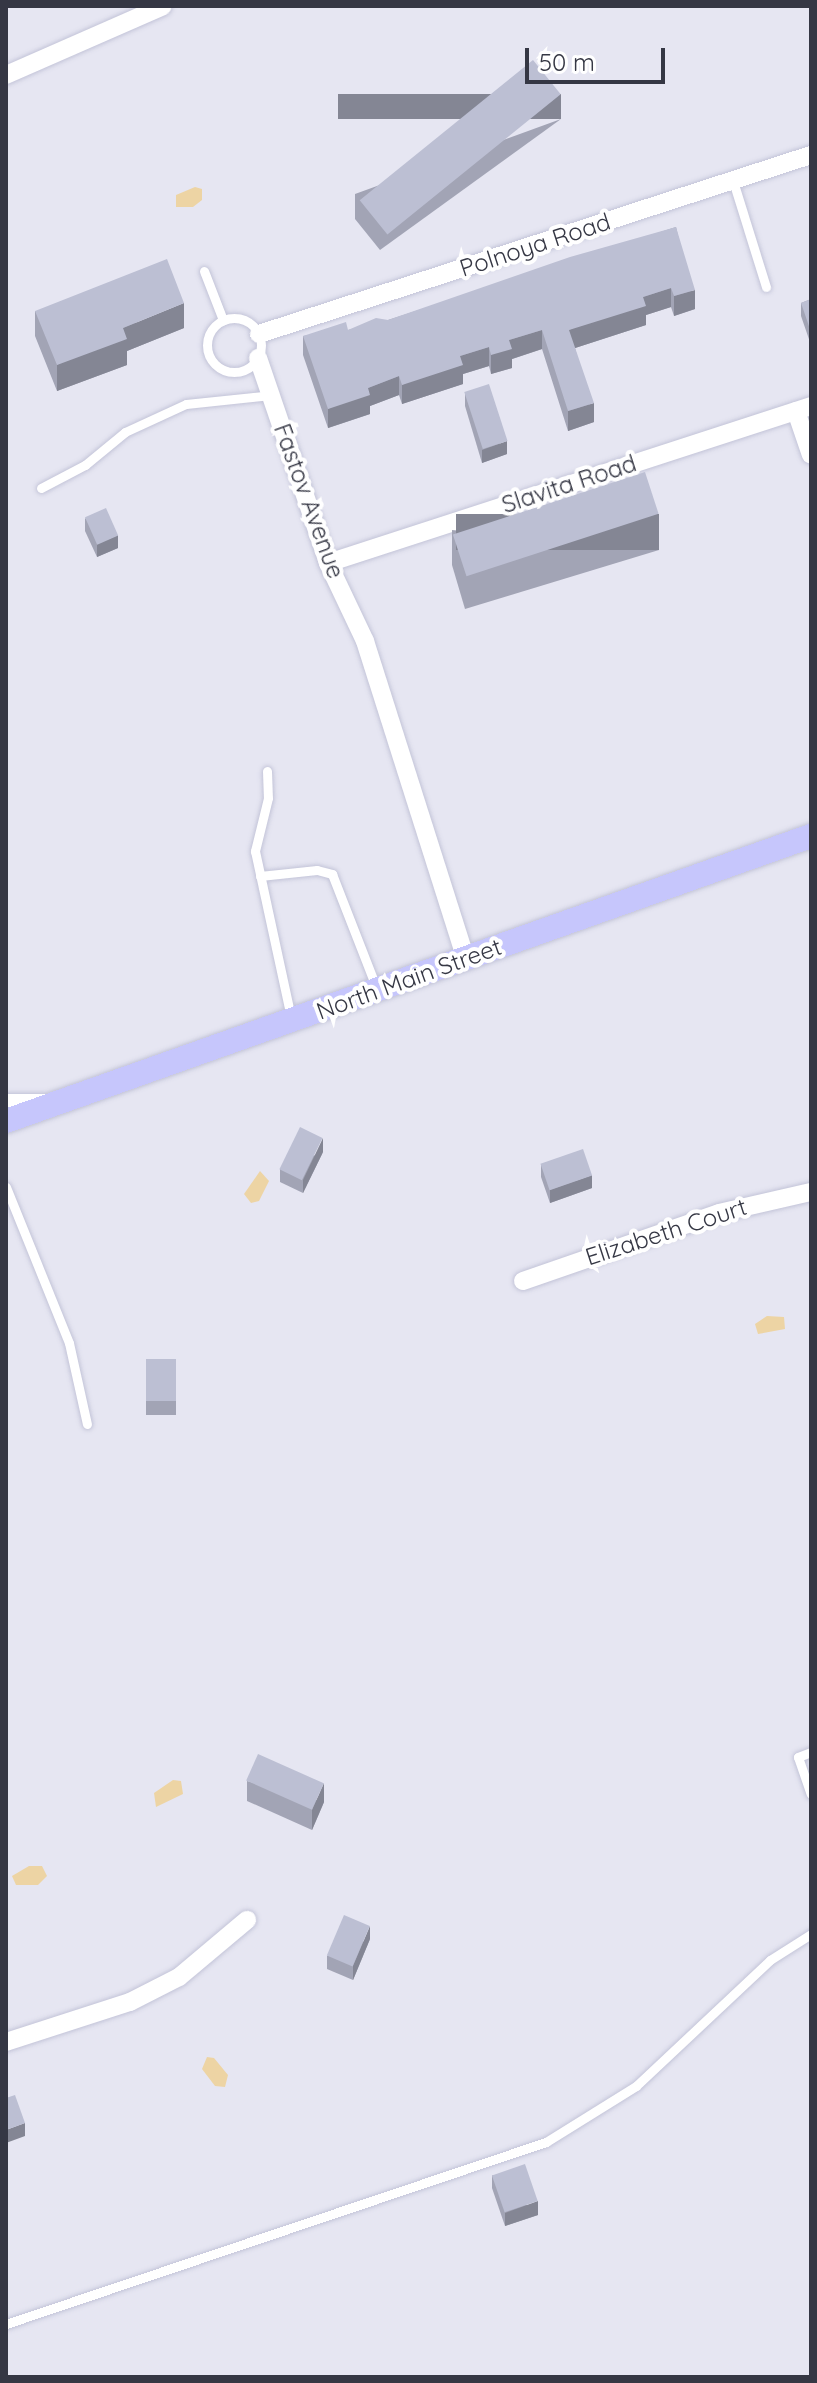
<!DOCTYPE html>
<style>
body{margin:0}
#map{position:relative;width:817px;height:2383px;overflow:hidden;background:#e6e6f2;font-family:Quicksand,sans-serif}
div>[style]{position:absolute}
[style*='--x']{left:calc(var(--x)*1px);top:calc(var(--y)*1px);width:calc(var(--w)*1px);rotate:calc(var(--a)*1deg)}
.water>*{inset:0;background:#edd4a4}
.roads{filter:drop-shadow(0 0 2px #c3c4d8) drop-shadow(0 0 2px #c3c4d8)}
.service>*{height:9px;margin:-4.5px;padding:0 4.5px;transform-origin:4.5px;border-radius:4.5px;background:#fff}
.service>.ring{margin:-4.5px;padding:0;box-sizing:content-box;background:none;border:9px solid #fff;border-radius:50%}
.minor>*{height:18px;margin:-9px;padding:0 9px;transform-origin:9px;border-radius:9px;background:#fff}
.secondary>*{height:24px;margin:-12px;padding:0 12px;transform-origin:12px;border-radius:12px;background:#c6c6fc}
.wall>*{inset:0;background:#a2a4b5;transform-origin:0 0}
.shaded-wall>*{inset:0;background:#848694;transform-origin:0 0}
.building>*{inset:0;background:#bcbfd3;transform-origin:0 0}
span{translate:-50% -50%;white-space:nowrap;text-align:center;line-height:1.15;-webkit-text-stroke:8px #fff;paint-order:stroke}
.street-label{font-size:24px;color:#353744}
.frame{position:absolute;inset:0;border:8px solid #353744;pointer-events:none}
.scale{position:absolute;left:525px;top:48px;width:140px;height:36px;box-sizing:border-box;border:4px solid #353744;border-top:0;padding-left:10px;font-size:24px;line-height:28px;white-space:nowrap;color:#353744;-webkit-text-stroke:6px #fff;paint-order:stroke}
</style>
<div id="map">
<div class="water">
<div style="clip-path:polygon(195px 187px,202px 189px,202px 200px,193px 207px,176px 207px,176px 195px)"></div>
<div style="clip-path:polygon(260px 1171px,269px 1181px,259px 1201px,251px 1203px,244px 1194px)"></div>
<div style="clip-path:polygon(767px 1316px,784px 1317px,785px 1329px,758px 1334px,755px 1324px)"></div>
<div style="clip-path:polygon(173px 1780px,181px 1781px,183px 1794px,156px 1807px,154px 1793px)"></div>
<div style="clip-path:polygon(29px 1866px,42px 1866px,47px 1876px,38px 1885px,16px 1885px,12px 1876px)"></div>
<div style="clip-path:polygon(207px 2057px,214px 2058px,228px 2075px,225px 2087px,215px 2086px,202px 2069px)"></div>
</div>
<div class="roads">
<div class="service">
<div style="--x:733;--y:181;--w:111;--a:72.7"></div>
<div style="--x:204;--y:271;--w:53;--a:68.8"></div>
<div class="ring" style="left:207px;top:318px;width:45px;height:45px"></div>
<div style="--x:41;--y:488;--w:50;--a:-27.6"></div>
<div style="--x:85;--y:465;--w:52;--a:-39.5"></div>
<div style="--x:125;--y:432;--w:67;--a:-24.7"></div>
<div style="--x:186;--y:404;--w:85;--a:-6"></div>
<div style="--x:267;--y:771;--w:27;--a:88"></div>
<div style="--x:268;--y:798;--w:55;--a:103.8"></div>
<div style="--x:255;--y:851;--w:170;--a:77.8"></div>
<div style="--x:260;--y:876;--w:57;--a:-6"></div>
<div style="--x:317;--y:870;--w:16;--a:15"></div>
<div style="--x:332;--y:874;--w:121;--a:68.7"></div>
<div style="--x:6;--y:1187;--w:168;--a:68"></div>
<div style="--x:69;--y:1343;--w:83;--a:77.5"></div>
<div style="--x:811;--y:1752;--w:14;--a:159"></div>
<div style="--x:798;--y:1757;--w:39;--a:71"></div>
<div style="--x:6;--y:2324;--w:570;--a:-18.63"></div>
<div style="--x:546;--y:2142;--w:106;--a:-31.9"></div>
<div style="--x:636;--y:2086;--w:184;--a:-43.2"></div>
<div style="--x:770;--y:1960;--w:49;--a:-32.4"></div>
</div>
<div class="minor">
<div style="--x:6;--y:75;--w:171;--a:-23.7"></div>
<div style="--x:259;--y:334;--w:580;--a:-17.97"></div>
<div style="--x:258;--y:358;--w:217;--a:71.1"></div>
<div style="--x:328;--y:563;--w:86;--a:64.6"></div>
<div style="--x:365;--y:641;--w:334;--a:72.4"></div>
<div style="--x:796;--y:411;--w:46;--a:71.2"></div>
<div style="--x:328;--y:563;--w:508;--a:-18.01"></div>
<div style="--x:6;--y:1103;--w:40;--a:0"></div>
<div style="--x:523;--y:1281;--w:207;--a:-19.1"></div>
<div style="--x:719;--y:1213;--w:94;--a:-12.9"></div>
<div style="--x:6;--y:2042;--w:130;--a:-17.9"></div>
<div style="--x:130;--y:2002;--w:55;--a:-27"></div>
<div style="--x:179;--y:1977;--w:89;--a:-40"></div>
</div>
<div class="secondary">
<div style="--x:6;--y:1121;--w:854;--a:-19.5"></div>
</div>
</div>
<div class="wall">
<div style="clip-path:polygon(561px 119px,380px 250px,355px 219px,355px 194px)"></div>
<div style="clip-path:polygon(676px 227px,695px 309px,674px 316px,671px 307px,646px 315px,646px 325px,575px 348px,594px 422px,568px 431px,542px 349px,512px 359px,512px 368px,491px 374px,489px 366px,463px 374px,463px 384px,402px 404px,399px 395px,370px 406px,370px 414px,328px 428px,303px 355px,303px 336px,348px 330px,388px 320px)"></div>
<div style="clip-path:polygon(811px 299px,811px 345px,801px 316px,801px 303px)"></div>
<div style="clip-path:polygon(35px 311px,184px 328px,127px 351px,127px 365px,57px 391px,35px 336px)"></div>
<div style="clip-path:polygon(465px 393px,507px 454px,482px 463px,465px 406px)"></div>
<div style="clip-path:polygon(85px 518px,118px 548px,97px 557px,85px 531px)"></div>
<div style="clip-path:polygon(452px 530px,659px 550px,465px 609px,452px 565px)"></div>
<div style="clip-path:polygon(323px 1152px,303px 1193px,280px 1182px,280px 1169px)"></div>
<div style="clip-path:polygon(541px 1164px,592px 1188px,550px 1203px,541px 1177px)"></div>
<div style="left:146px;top:1359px;width:30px;height:56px"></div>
<div style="clip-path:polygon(247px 1781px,324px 1802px,312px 1830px,247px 1801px)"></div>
<div style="clip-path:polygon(370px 1939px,353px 1980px,327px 1969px,327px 1956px)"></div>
<div style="clip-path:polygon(492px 2175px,538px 2215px,505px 2226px,492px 2188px)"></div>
</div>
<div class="shaded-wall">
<div style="left:561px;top:94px;width:25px;height:223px;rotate:90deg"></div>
<div style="clip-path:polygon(671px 288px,671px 307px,646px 315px,646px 325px,569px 350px,569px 330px,643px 297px)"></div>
<div style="clip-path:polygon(695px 290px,695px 309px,674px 316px,674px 296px)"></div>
<div style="clip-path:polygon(184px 303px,184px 328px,127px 351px,127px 365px,57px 391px,57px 365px,123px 328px)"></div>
<div style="clip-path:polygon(542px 330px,542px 349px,512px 359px,512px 368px,491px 374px,491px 355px,509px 340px)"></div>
<div style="clip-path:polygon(489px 347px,489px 366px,463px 374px,463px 384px,402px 404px,402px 385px,460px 356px)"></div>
<div style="clip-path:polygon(399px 376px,399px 395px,370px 406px,370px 414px,328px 428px,328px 409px,368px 388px)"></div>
<div style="clip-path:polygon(594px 403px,594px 422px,568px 431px,568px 411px)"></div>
<div style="clip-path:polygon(507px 441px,507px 454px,482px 463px,482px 450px)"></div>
<div style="left:659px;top:514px;width:36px;height:203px;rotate:90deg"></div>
<div style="clip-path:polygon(118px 535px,118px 548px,97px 557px,97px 544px)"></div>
<div style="clip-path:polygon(323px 1138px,323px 1152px,303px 1193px,303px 1180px)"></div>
<div style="clip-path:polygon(592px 1175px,592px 1188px,550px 1203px,550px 1190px)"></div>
<div style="clip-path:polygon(324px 1783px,324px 1802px,312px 1830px,312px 1810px)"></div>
<div style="clip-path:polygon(370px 1926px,370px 1939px,353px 1980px,353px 1966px)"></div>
<div style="clip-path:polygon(25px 2123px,25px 2136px,6px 2143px,6px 2130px)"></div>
<div style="clip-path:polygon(538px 2201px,538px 2215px,505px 2226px,505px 2213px)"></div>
</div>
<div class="building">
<div style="left:533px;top:60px;width:44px;height:223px;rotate:51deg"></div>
<div style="clip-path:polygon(676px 227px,695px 290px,674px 296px,671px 288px,643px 297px,646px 306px,569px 330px,594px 403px,568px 411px,542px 330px,509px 340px,512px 349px,491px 355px,489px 347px,460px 356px,463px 365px,402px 385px,399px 376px,368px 388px,370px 395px,328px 409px,303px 336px,346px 322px,348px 330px,376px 318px,388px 320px,570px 257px)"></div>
<div style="clip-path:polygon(167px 259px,184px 303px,123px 328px,127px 339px,57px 365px,35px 311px)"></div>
<div style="clip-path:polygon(811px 299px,811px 332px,801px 303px)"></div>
<div style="left:489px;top:384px;width:60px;height:26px;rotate:72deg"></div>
<div style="left:645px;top:472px;width:44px;height:202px;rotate:72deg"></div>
<div style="left:106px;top:508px;width:30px;height:23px;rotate:66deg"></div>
<div style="left:300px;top:1127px;width:25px;height:47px;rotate:26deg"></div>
<div style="left:583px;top:1149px;width:28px;height:45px;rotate:71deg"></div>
<div style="left:146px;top:1359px;width:30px;height:42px"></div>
<div style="left:258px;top:1754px;width:72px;height:29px;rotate:24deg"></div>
<div style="left:344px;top:1915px;width:28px;height:44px;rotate:23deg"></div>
<div style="clip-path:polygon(15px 2095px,25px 2123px,6px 2130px,6px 2098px)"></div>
<div style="left:525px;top:2164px;width:39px;height:35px;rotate:71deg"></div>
</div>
<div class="street-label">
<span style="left:535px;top:245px;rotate:-18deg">Polnoya Road</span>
<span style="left:569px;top:484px;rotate:-18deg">Slavita Road</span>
<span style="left:309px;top:501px;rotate:70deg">Fastov Avenue</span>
<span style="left:409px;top:979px;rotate:-20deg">North Main Street</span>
<span style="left:666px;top:1232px;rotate:-18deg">Elizabeth Court</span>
</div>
<div class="frame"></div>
<div class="scale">50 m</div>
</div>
